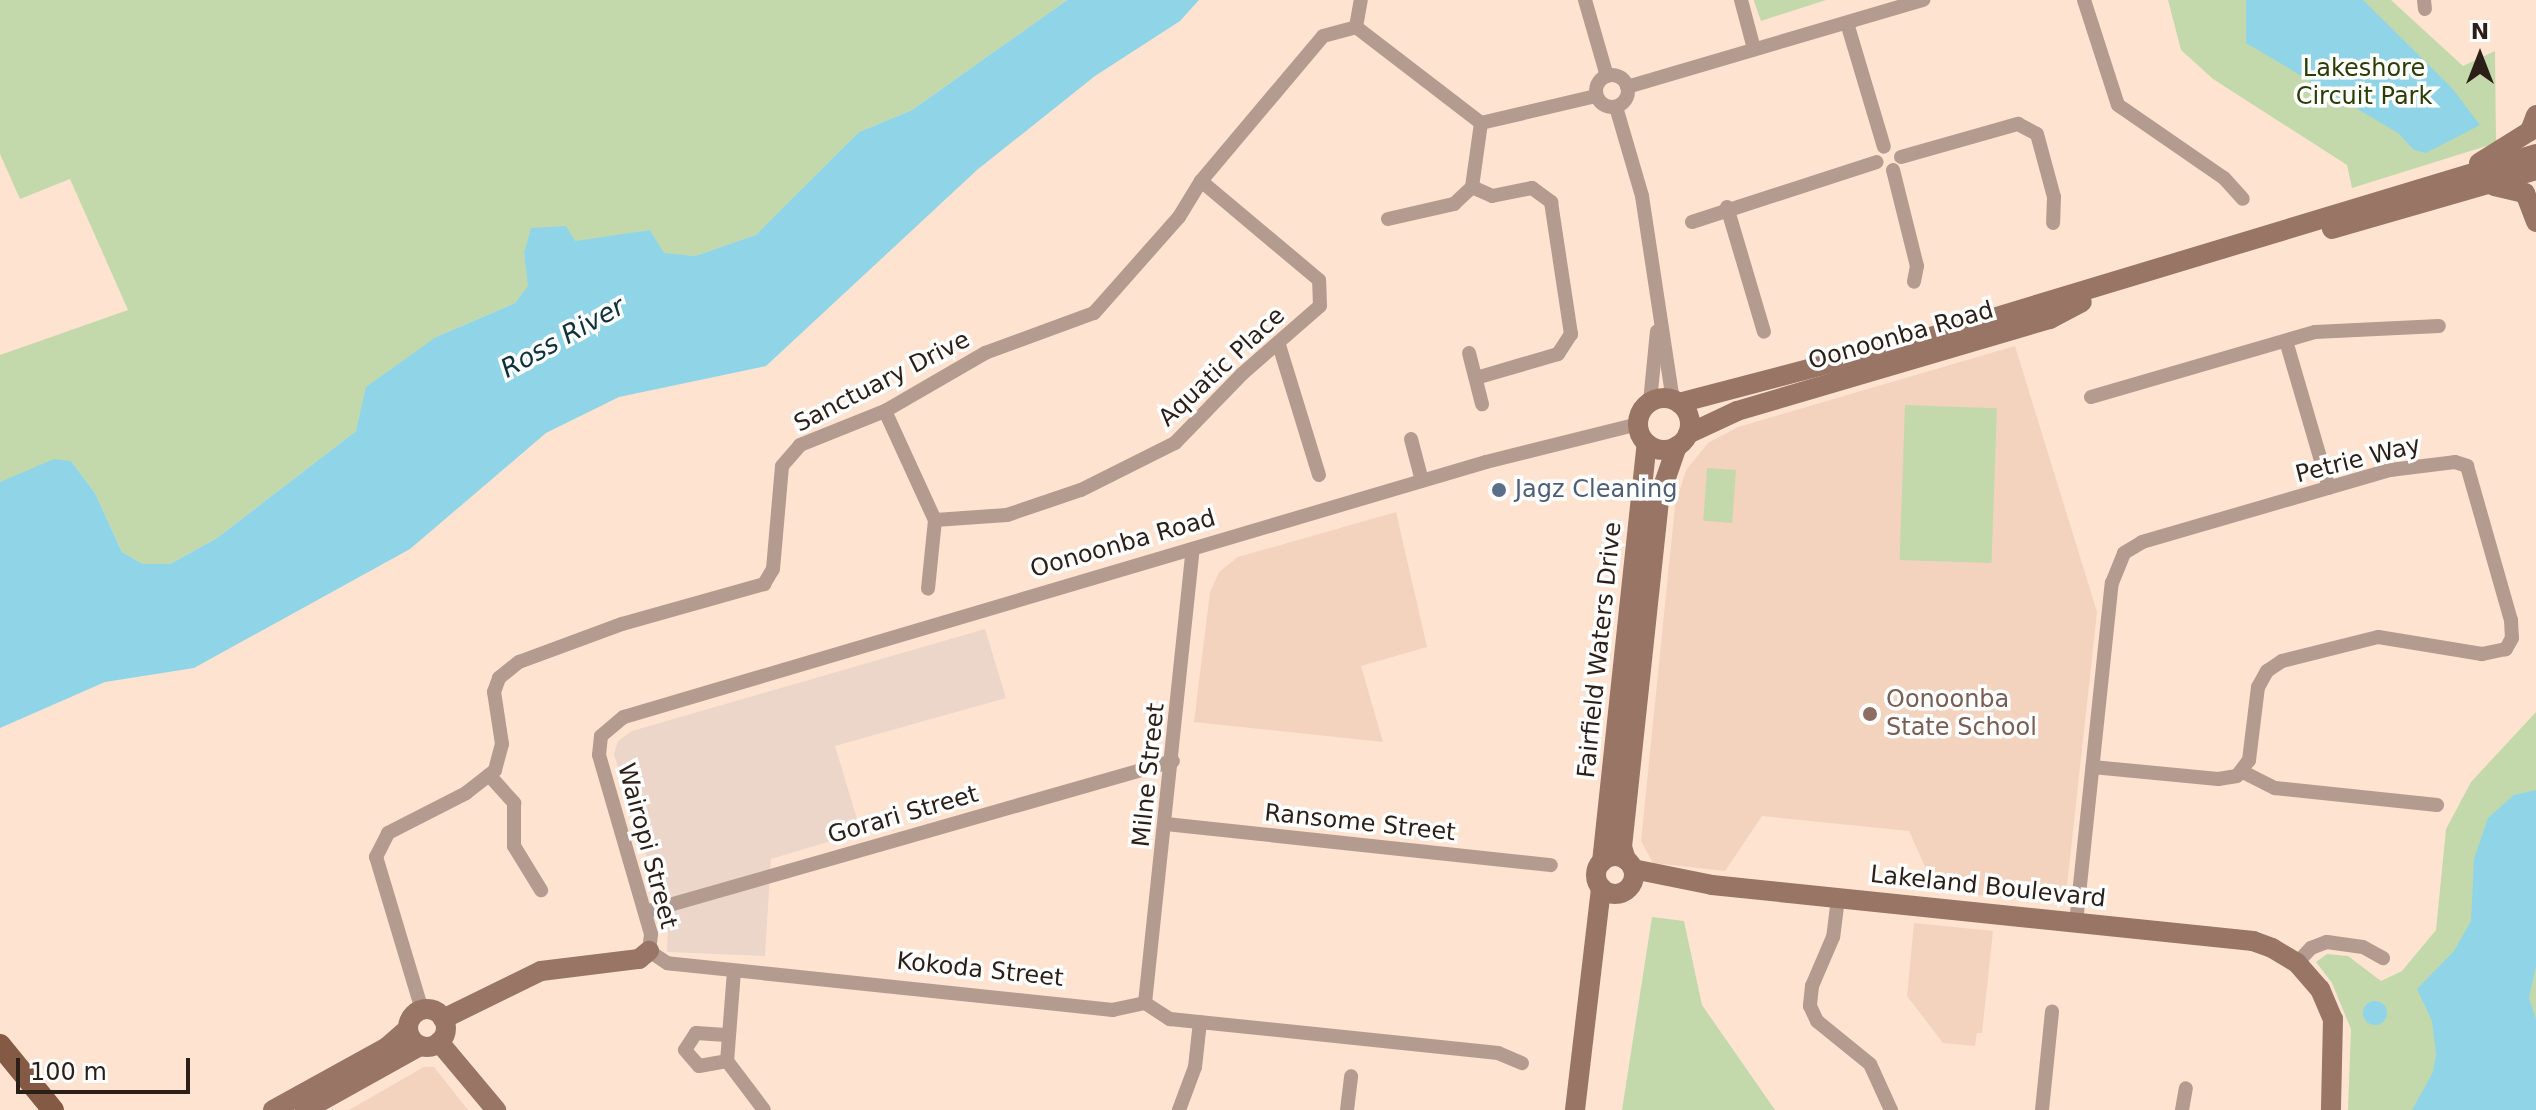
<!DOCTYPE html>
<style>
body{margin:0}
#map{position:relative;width:2536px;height:1110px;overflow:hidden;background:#fee3d1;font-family:"DejaVu Sans",sans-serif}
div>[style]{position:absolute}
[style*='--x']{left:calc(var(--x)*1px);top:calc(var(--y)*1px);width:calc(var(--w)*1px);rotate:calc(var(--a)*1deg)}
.built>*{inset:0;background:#f3d3be}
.industrial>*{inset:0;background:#ecd6ca}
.green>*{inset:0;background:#c4d9ab;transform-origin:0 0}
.water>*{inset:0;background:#8fd5e7}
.round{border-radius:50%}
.street>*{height:14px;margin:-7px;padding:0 7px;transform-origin:7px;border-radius:7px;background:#b39b8f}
.street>.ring{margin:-7px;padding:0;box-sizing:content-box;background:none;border:14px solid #b39b8f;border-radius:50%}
.secondary>*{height:20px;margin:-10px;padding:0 10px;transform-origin:10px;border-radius:10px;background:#987564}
.secondary>.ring{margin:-10px;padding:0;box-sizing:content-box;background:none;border:20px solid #987564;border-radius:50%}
.primary>*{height:22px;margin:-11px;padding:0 11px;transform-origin:11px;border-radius:11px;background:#845a45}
.dots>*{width:22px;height:22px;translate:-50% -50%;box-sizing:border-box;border:4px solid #fff;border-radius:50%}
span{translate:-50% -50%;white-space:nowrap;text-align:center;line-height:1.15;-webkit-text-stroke:7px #fff;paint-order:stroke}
.park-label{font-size:24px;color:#2a3e03}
.street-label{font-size:24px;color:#2b1f17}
.service-label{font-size:24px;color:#4e5e75}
.left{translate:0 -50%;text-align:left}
.education-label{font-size:24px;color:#785e54}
.water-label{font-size:26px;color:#0f323a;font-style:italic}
.north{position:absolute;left:2440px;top:16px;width:80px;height:80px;-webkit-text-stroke:6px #fff;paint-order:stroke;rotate:0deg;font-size:22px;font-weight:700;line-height:32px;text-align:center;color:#2b1f17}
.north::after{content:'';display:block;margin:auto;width:28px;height:36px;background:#2b1f17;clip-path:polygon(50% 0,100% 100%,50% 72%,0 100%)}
.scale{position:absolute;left:16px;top:1058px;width:174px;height:36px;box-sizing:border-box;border:4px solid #2b1f17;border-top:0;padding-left:10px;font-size:24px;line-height:28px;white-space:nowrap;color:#2b1f17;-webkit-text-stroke:6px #fff;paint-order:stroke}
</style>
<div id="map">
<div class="built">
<div style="clip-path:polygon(2015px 346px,2097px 612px,2066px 895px,2059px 903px,1936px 891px,1909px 831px,1762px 816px,1725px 871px,1653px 863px,1641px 841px,1675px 506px,1686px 470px,1708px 443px,1738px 427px)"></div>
<div style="clip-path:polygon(1396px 512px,1427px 647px,1361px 666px,1383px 742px,1194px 722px,1210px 592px,1219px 572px,1238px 557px)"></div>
<div style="clip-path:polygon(1914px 923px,1993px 931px,1982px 1033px,1977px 1033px,1975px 1046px,1943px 1043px,1907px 996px)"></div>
<div style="clip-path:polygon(424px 1067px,434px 1067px,468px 1110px,349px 1110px)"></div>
</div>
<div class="industrial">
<div style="clip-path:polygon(985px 629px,1006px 698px,835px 746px,861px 832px,771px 859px,765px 956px,667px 952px,668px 925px,614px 754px,618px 741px,632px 731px)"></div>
</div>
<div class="green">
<div style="clip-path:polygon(0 0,1067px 0,912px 110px,859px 132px,757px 235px,695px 256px,664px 254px,650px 230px,524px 253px,529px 286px,515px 303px,436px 337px,356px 431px,217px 538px,170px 564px,143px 564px,122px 552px,95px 493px,71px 461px,0 482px,0 355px,128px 310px,70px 179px,20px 199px,0 154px)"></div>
<div style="clip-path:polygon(1826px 0,1761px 21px,1754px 1px,1754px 0)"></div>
<div style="clip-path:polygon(2168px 0,2391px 0,2463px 66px,2495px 51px,2496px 143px,2352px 188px,2347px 165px,2213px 79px,2181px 50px)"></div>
<div style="left:1905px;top:405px;width:92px;height:155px;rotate:2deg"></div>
<div style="left:1707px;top:468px;width:29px;height:53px;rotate:4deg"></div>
<div style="clip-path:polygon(2536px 712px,2536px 1110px,2348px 1110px,2351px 1029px,2332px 983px,2316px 962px,2327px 954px,2348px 956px,2381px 981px,2402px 971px,2436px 930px,2446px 829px,2471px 782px)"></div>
<div style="clip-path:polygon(1652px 917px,1684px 921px,1702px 1005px,1775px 1110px,1622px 1110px)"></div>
</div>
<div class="water">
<div style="clip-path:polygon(1067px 0,1199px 0,1180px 21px,1095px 76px,977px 170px,766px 366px,619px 397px,546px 433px,410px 549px,194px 668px,105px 682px,0 728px,0 482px,54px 459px,71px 461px,95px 493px,122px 552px,143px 564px,170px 564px,217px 538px,356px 431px,366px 387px,436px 337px,515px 303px,528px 286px,524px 253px,531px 228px,566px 226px,575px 241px,650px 230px,664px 253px,695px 256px,756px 235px,859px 132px,912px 110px)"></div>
<div style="clip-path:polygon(2246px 0,2363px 0,2452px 88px,2480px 125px,2426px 153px,2414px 150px,2398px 133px,2246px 43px)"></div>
<div style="clip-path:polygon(2536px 790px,2536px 966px,2529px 998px,2536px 1019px,2536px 1110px,2412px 1110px,2433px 1072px,2436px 1054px,2432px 1021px,2417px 989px,2454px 951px,2471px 921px,2474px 859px,2488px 818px,2514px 795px)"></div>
<div class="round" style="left:2363px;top:1001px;width:24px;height:24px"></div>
</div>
<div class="street">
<div style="--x:1585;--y:0;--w:79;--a:73.9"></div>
<div style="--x:1741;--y:0;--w:51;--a:75.1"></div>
<div style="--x:2084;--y:0;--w:110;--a:72.1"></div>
<div style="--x:2118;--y:105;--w:129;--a:34.6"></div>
<div style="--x:2224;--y:178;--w:28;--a:48"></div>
<div style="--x:2424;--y:0;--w:9;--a:84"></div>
<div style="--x:1847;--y:23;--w:129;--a:73.4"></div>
<div style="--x:1356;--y:27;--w:27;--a:-80"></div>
<div class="ring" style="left:1596px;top:75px;width:18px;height:18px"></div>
<div style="--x:1627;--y:87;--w:309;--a:-16.4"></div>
<div style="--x:1616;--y:107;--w:93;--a:73.7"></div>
<div style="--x:1642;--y:196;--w:206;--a:81.4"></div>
<div style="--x:1901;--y:157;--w:122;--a:-15.8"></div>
<div style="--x:2018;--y:124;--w:21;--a:28"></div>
<div style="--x:2037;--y:134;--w:65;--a:74.9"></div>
<div style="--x:2054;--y:197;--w:26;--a:92"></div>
<div style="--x:1893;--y:170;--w:99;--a:76"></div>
<div style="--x:1917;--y:266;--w:16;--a:101"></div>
<div style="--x:1472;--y:187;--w:22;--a:24"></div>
<div style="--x:1492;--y:196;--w:41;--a:-11.3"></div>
<div style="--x:1532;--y:188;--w:24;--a:36"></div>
<div style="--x:1551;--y:202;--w:134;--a:81.4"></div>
<div style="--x:1571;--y:334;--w:24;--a:123"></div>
<div style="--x:1558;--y:354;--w:85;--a:163.7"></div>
<div style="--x:1727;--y:207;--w:130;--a:73.5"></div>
<div style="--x:1388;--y:219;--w:68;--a:-12.8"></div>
<div style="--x:1454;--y:204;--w:25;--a:-43"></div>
<div style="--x:1472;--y:187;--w:65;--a:-82"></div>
<div style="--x:1692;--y:222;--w:194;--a:-18"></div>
<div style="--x:2286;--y:341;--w:153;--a:73.7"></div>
<div style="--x:1279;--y:345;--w:136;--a:72.9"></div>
<div style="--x:1469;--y:353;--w:53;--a:75.7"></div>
<div style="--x:2091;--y:397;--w:233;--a:-16.2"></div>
<div style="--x:2315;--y:332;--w:124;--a:-2.8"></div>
<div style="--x:1650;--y:402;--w:71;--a:-84.4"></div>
<div style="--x:885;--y:411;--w:120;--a:65.4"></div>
<div style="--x:935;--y:520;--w:69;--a:95.8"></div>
<div style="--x:1411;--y:439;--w:43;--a:75.3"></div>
<div style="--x:935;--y:520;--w:72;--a:-4"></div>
<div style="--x:1007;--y:515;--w:78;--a:-18.7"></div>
<div style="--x:1081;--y:490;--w:105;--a:-26.6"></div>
<div style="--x:1175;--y:443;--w:96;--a:-45.8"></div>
<div style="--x:1242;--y:374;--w:103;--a:-41.1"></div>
<div style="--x:1320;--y:306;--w:26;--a:-92"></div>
<div style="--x:1319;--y:280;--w:154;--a:-140"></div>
<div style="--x:2243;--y:772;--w:36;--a:27"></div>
<div style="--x:2275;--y:788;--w:163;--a:6"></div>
<div style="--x:489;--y:775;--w:38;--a:48"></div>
<div style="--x:514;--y:803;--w:43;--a:90"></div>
<div style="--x:514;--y:846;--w:52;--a:58.5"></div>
<div style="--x:1166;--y:824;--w:387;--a:6.1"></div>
<div style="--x:1838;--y:898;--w:39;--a:97"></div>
<div style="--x:1833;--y:937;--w:53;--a:113.2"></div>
<div style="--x:1812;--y:986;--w:20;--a:96"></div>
<div style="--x:1810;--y:1006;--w:17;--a:65"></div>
<div style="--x:1817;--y:1021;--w:68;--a:39.1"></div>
<div style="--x:1870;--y:1064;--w:51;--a:65.5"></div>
<div style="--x:645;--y:912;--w:549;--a:-15.96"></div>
<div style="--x:2076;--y:923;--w:342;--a:-84"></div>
<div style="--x:2112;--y:583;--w:32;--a:-68"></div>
<div style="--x:2124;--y:553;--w:21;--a:-31"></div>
<div style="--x:2142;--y:542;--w:258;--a:-16.2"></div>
<div style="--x:2390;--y:470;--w:65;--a:-7"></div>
<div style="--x:2455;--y:462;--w:13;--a:18"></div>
<div style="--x:2467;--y:466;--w:160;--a:74.1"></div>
<div style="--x:2511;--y:620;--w:18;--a:87"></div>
<div style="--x:2512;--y:638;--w:13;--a:119"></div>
<div style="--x:2506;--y:649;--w:25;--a:168"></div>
<div style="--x:2482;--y:654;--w:105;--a:-170.7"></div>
<div style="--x:2378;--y:637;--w:99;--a:166"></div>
<div style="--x:2282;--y:661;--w:18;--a:146"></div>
<div style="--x:2267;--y:671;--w:18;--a:119"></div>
<div style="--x:2258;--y:687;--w:74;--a:97"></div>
<div style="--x:2249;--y:760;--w:20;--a:127"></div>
<div style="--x:2237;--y:776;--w:19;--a:171"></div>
<div style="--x:2218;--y:779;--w:126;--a:-174.5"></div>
<div style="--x:2297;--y:963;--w:21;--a:-47"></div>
<div style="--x:2311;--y:948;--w:17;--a:-21"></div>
<div style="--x:2327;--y:942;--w:36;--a:8"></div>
<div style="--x:2363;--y:947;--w:23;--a:29"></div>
<div style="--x:734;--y:971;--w:90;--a:94.4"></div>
<div style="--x:727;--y:1061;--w:61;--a:52.9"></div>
<div style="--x:1145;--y:1003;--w:33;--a:168"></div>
<div style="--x:1113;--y:1010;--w:448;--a:-174"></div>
<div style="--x:667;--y:963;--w:22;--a:-146"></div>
<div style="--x:649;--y:951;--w:17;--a:-83"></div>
<div style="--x:651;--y:934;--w:186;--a:-106.2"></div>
<div style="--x:599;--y:755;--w:19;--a:-84"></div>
<div style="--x:601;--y:736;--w:30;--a:-40"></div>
<div style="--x:624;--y:717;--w:899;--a:-16.48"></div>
<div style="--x:1486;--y:462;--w:157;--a:-14"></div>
<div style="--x:1145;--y:1003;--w:456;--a:-84"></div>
<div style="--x:1145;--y:1003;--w:30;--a:33"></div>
<div style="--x:1170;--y:1019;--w:330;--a:5.9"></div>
<div style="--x:1498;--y:1053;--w:26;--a:23"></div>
<div style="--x:422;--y:1010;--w:160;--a:-106.7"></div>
<div style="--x:376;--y:857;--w:27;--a:-63"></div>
<div style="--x:388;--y:833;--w:88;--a:-27.1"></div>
<div style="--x:466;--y:793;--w:37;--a:-38"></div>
<div style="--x:495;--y:770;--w:27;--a:-75"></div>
<div style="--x:502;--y:744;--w:53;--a:-98.7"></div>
<div style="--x:494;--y:692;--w:15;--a:-70"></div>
<div style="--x:499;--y:678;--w:26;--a:-39"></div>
<div style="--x:519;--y:662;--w:110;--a:-20.3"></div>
<div style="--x:622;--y:624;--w:148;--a:-15.7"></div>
<div style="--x:764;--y:584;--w:17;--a:-59"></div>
<div style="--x:773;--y:569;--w:103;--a:-85"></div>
<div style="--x:782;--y:466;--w:28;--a:-49"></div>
<div style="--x:800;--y:445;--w:92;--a:-21.8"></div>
<div style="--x:885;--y:411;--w:116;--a:-30.1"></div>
<div style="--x:985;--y:353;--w:116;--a:-20.2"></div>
<div style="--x:1094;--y:313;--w:128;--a:-48.5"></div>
<div style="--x:1179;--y:217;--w:42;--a:-58.6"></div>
<div style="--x:1201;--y:181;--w:189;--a:-49.9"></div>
<div style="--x:1323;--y:36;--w:34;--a:-15"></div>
<div style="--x:1356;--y:27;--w:158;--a:37.5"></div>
<div style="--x:1481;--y:123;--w:118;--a:-13.2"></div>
<div style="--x:726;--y:1035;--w:30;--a:-176"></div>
<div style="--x:696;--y:1033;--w:20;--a:123"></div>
<div style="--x:685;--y:1050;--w:21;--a:49"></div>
<div style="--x:699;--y:1066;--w:28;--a:-10"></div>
<div style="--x:1179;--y:1110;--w:46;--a:-69.6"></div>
<div style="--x:1195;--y:1067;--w:45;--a:-83.7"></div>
<div style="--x:1347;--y:1110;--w:34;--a:-83"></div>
<div style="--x:2042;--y:1110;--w:99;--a:-84.2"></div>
<div style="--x:2182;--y:1110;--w:22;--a:-80"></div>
</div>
<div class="secondary">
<div style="--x:2479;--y:163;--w:60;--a:-32.1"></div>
<div style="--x:2530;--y:131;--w:17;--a:-69"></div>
<div style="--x:2494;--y:186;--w:32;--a:13"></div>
<div style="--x:2525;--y:193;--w:31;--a:69"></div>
<div style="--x:2332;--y:229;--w:212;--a:-16.1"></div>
<div class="ring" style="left:1638px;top:398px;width:32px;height:32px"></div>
<div style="--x:1679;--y:403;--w:256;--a:-14.7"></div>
<div style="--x:1927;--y:338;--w:636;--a:-16.81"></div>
<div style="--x:1688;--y:434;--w:54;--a:-25.1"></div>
<div style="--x:1737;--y:411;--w:326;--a:-16.4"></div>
<div style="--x:2050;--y:319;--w:36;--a:-28"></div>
<div class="ring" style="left:1596px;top:856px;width:18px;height:18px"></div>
<div style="--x:1626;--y:860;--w:14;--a:-107"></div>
<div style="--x:1622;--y:847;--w:351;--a:-83.9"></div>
<div style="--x:1659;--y:498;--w:55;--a:-70.9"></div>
<div style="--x:1602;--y:862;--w:421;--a:-83.9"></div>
<div style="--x:1633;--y:869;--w:81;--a:11.4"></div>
<div style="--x:1712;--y:885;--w:544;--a:5.91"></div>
<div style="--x:2253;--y:941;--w:20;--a:20"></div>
<div style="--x:2272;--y:948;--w:29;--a:31"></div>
<div style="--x:2297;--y:963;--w:35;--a:49"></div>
<div style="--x:2320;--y:989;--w:33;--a:67"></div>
<div style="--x:2333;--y:1019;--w:91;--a:91.3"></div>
<div class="ring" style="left:408px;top:1009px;width:18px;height:18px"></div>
<div style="--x:443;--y:1019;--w:109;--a:-26.1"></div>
<div style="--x:541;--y:971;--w:99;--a:-7"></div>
<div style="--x:639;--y:959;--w:13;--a:-39"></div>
<div style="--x:439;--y:1042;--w:89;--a:50"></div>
<div style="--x:273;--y:1110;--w:130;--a:-28.9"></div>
<div style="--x:387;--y:1047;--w:28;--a:-41"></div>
<div style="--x:305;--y:1110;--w:132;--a:-29.1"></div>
<div style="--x:1575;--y:1110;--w:224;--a:-83.3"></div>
</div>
<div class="primary">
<div style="--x:0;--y:1045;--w:84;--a:50.8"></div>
</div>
<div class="dots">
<div style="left:1499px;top:490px;background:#5c6f8a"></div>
<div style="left:1870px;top:714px;background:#8d6e63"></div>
</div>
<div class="park-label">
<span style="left:2364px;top:83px">Lakeshore<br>Circuit Park</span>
</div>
<div class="street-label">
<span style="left:1901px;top:336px;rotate:-16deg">Oonoonba Road</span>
<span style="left:1222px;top:367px;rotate:-43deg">Aquatic Place</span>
<span style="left:882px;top:382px;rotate:-27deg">Sanctuary Drive</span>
<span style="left:2358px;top:460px;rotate:-14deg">Petrie Way</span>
<span style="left:1123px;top:544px;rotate:-16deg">Oonoonba Road</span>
<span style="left:1600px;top:650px;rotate:-84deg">Fairfield Waters Drive</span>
<span style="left:1149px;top:775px;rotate:-84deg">Milne Street</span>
<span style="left:903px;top:815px;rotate:-16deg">Gorari Street</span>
<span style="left:1360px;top:823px;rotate:6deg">Ransome Street</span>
<span style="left:647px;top:846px;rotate:75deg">Wairopi Street</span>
<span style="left:1988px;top:887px;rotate:6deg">Lakeland Boulevard</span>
<span style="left:980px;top:970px;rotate:6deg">Kokoda Street</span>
</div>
<div class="service-label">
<span class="left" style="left:1515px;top:490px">Jagz Cleaning</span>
</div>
<div class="education-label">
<span class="left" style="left:1886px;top:714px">Oonoonba<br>State School</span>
</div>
<div class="water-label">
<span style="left:563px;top:338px;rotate:-29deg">Ross River</span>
</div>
<div class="north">N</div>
<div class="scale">100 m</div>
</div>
